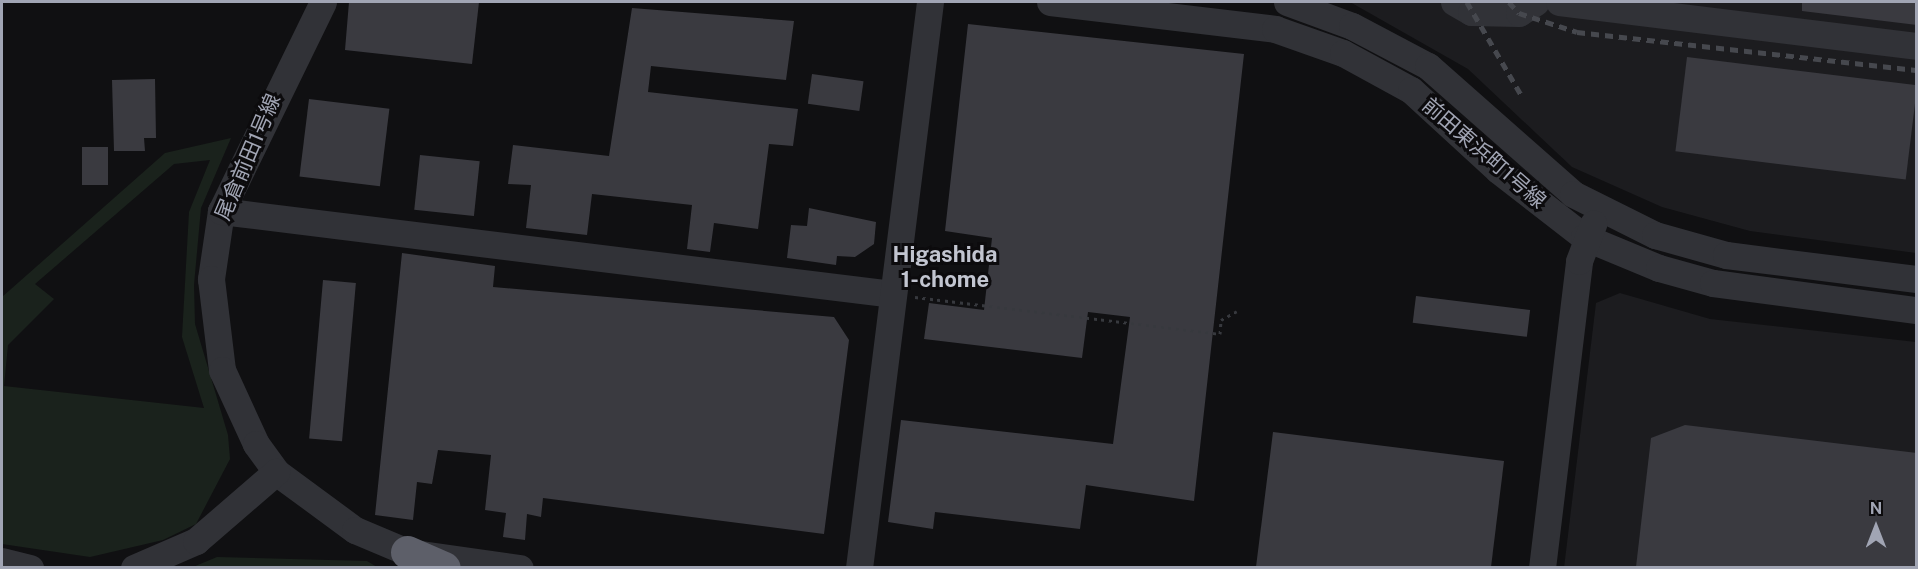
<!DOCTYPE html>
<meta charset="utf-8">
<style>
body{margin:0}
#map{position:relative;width:1918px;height:569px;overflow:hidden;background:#101012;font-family:"Public Sans","Noto Sans JP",sans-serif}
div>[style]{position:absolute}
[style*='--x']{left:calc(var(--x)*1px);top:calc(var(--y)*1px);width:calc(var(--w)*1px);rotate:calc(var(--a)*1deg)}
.built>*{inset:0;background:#1c1c1f}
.green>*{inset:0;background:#1a221c}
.building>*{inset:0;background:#3a3a40;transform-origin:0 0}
.path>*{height:3px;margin-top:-1.5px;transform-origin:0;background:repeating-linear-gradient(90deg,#37393e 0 3px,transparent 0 7.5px)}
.minor>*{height:27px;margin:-13.5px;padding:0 13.5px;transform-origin:13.5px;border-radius:13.5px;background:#313237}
.highway>*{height:33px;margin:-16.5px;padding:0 16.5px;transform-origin:16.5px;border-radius:16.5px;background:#5d5f69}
.rail>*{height:4.5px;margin-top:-2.25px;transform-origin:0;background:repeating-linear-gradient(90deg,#46484e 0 8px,transparent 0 14px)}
span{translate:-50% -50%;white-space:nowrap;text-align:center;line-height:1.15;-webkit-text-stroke:6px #0c0b0d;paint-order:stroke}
.street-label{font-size:21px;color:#a1a5b4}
.neighbourhood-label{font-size:22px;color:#c2c5d0;font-weight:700}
.frame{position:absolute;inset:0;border:3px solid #a1a5b4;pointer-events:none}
.north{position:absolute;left:1846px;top:497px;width:60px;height:60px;-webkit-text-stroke:4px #0c0b0d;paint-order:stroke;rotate:0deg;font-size:16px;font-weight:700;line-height:24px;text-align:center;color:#a1a5b4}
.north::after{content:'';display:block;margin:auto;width:21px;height:27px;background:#a1a5b4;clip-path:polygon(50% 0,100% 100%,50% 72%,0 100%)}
</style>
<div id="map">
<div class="built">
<div style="clip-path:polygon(1350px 2px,1916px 2px,1916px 253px,1750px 231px,1662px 207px,1572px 167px,1468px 69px)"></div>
<div style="clip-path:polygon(1620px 293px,1710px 319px,1916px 342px,1916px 567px,1564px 568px,1596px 303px)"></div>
</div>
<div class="green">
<div style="clip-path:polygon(evenodd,231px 138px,201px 208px,194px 285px,195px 324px,228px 435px,230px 459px,196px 524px,163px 540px,90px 557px,2px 544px,2px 297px,165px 153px,231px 138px,210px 160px,189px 212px,182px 337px,204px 408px,4px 386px,8px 345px,54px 299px,35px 284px,174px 164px,210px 160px)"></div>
<div style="clip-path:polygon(217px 557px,367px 561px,377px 567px,193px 567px)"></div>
</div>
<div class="building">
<div style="clip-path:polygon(349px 2px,479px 2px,472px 64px,345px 50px)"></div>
<div style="clip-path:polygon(1802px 2px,1917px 2px,1917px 25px,1802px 11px)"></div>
<div style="clip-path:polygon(632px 8px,794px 21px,786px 80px,651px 66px,648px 92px,798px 109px,793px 146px,769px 144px,758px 229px,714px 223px,710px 252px,687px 249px,692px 205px,592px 194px,587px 235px,526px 228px,531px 185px,508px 184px,513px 145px,609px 156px)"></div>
<div style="clip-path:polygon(968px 24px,1244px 54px,1194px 501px,1086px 485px,1080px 529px,935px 512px,933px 529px,888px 522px,901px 420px,1113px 444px,1130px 317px,1088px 312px,1082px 358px,924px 339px,929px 303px,984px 310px,992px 238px,945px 231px)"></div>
<div style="left:1687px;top:57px;width:232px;height:95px;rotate:7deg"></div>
<div style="left:812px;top:74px;width:52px;height:30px;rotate:8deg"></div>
<div style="clip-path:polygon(155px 79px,156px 138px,144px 138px,145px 151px,114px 151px,112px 80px)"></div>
<div style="left:309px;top:99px;width:81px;height:78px;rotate:7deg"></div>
<div style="left:82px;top:147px;width:26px;height:38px"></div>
<div style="left:420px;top:155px;width:60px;height:55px;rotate:6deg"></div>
<div style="clip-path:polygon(809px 208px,876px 222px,874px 244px,855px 257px,837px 256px,836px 265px,787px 258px,791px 225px,807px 226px)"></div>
<div style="clip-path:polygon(402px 253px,495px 266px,493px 287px,834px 317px,849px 340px,824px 534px,543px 498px,541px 517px,527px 514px,525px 540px,503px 537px,506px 513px,485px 510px,491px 455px,438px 450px,432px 484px,417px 482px,413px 520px,375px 515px)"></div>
<div style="left:323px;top:280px;width:33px;height:159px;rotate:5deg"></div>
<div style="left:1416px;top:296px;width:115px;height:27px;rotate:7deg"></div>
<div style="clip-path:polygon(1685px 425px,1917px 453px,1917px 567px,1636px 567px,1651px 438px)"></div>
<div style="clip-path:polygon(1273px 432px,1504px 461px,1491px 567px,1256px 567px)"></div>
</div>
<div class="path">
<div style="--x:915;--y:297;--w:307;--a:6.9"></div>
<div style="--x:1220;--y:334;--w:14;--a:-86"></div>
<div style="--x:1221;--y:320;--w:18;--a:-29"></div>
</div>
<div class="minor">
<div style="--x:323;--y:2;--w:233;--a:116"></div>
<div style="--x:221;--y:211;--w:69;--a:98.4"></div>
<div style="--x:211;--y:279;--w:92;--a:83.1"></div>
<div style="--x:222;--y:370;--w:81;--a:65.3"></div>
<div style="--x:256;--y:444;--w:34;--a:54"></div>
<div style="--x:276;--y:472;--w:98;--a:36.3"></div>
<div style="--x:355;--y:530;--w:56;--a:22.9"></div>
<div style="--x:407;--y:552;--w:114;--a:8.1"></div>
<div style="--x:1050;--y:2;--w:227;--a:6.8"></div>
<div style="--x:1275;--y:29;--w:72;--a:19.4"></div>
<div style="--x:1343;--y:53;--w:77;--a:28.6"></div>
<div style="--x:1411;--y:90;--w:118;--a:42.6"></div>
<div style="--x:1498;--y:170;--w:109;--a:37.9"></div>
<div style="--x:1584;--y:237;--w:81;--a:22.5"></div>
<div style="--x:1659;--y:268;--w:56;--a:15.5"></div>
<div style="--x:1713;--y:283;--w:205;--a:7.6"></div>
<div style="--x:1287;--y:2;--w:69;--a:20.3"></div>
<div style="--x:1352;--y:26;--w:86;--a:27.8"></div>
<div style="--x:1428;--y:66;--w:193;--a:41.4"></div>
<div style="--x:1573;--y:194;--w:92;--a:26.6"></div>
<div style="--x:1655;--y:235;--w:74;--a:15.7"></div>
<div style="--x:1726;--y:255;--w:192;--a:7.2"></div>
<div style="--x:1454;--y:2;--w:20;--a:30"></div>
<div style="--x:1471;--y:12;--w:48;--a:1.2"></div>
<div style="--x:1519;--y:13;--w:20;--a:-33"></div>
<div style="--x:1559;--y:2;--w:360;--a:7"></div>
<div style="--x:221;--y:211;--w:676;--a:7.05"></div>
<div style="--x:2;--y:561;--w:29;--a:14"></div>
<div style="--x:134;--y:568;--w:68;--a:-23.5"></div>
<div style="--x:196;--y:541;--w:106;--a:-40.8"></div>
<div style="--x:859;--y:568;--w:570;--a:-82.85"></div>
<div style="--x:1542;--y:568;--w:309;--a:-83.1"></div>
<div style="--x:1579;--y:261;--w:40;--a:-69"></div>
</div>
<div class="highway">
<div style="--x:407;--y:552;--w:40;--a:23.4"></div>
</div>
<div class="rail">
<div style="--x:1467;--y:2;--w:109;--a:59.7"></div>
<div style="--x:1509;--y:2;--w:15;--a:48"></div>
<div style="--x:1519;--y:13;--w:61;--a:18.1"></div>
<div style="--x:1577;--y:32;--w:341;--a:6.4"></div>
</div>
<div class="street-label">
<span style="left:1484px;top:153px;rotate:41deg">前田東浜町1号線</span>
<span style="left:248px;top:157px;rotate:-67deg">尾倉前田1号線</span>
</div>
<div class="neighbourhood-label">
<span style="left:945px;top:267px">Higashida<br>1-chome</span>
</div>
<div class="frame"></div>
<div class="north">N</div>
</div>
